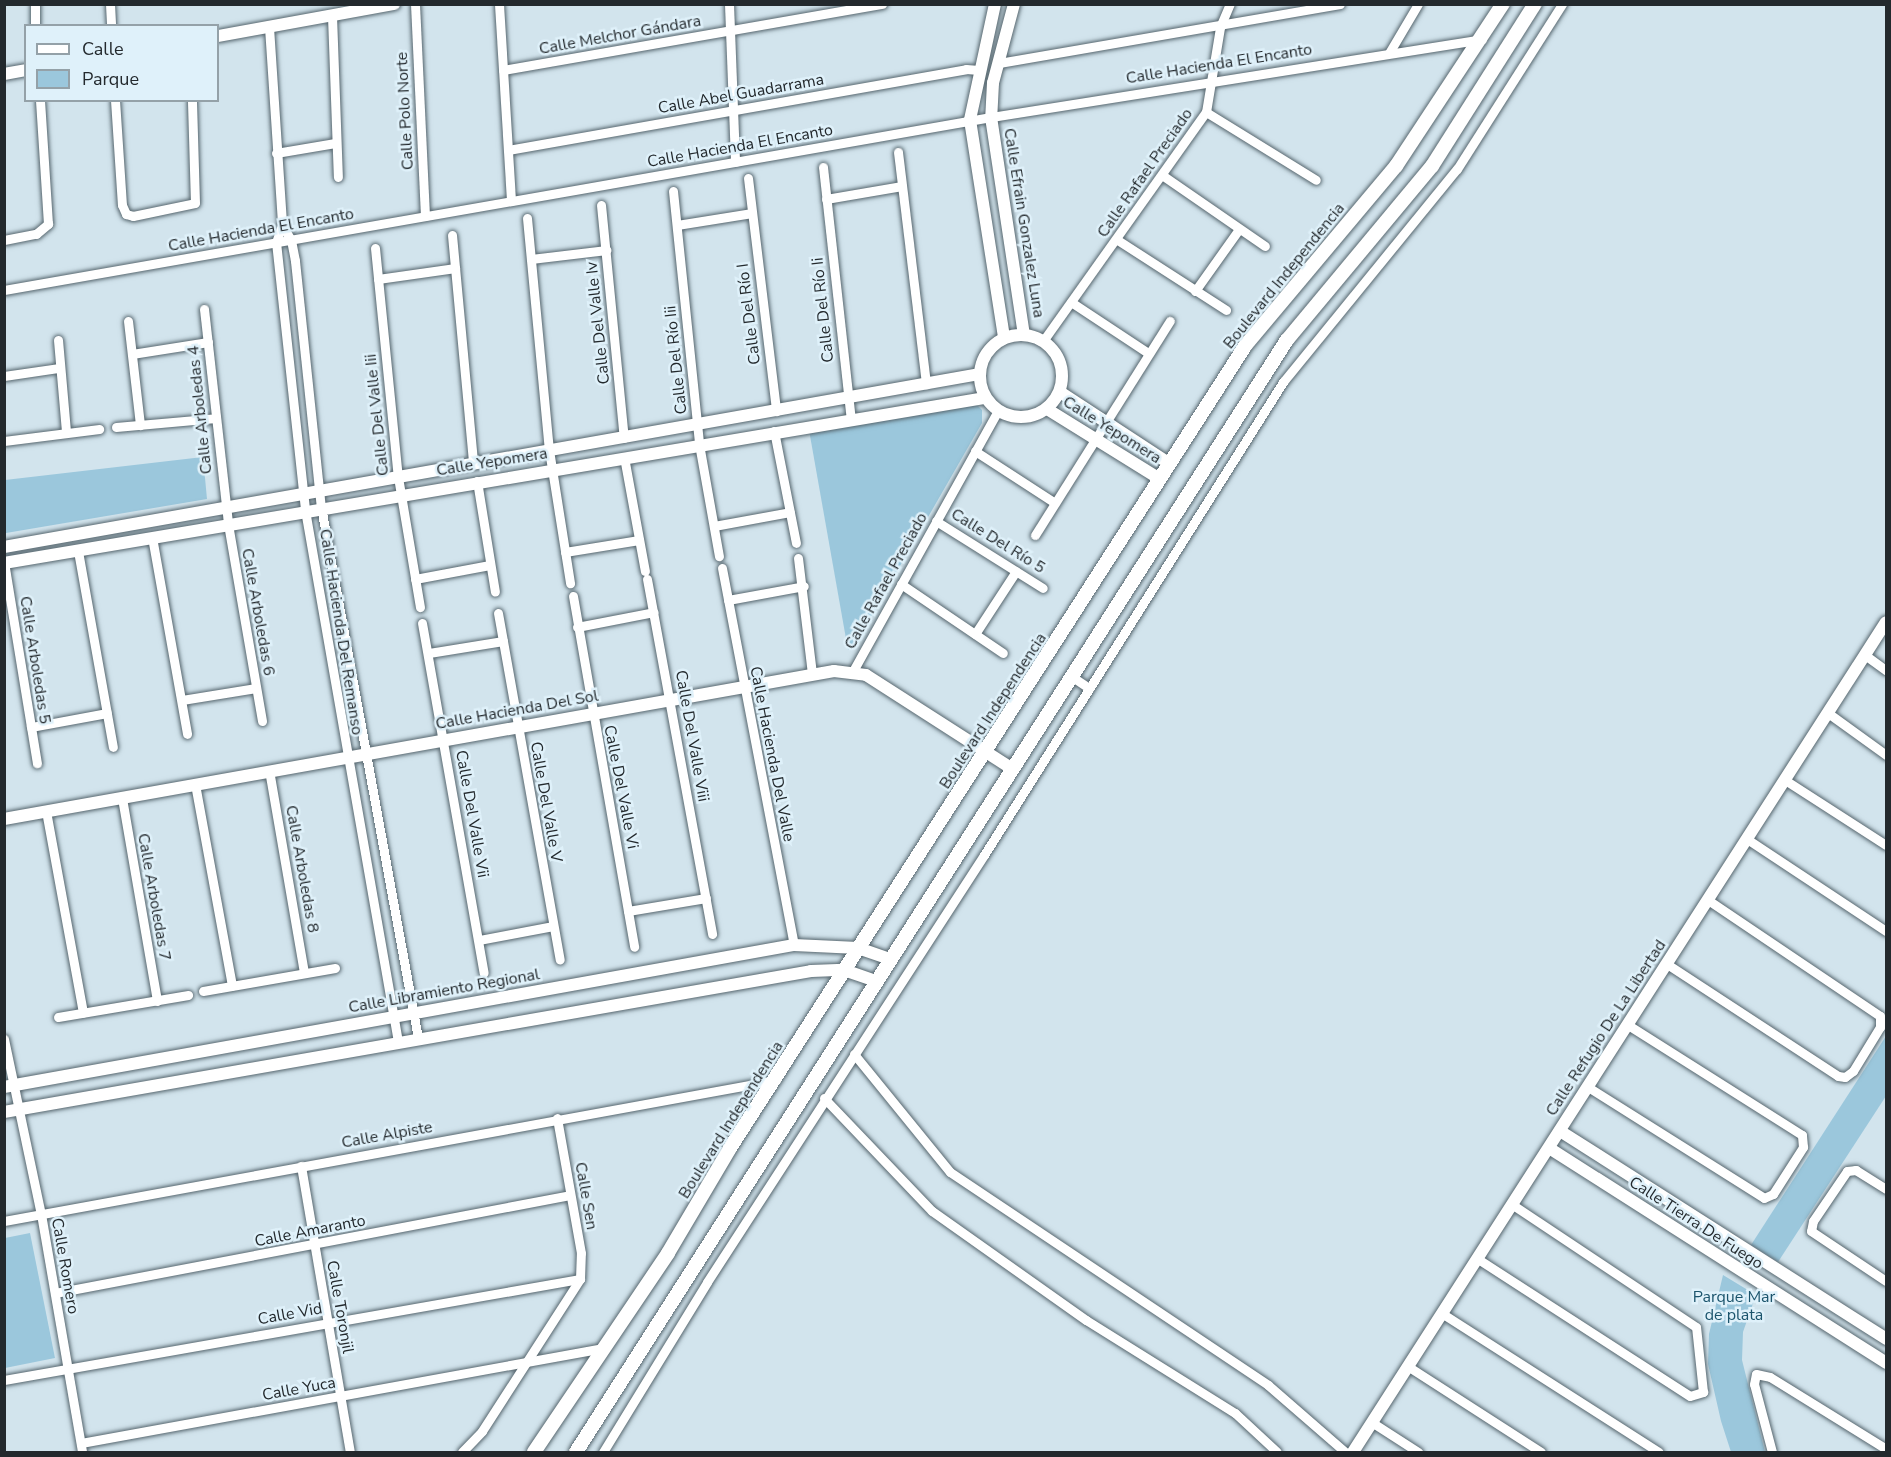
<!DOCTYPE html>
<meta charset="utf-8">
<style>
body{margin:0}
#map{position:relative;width:1891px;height:1457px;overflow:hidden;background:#d2e4ed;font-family:"Nunito Sans",sans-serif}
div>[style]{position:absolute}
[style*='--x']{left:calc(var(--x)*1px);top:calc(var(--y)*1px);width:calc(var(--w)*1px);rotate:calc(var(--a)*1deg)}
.green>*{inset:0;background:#9bc7dc}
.roads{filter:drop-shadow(0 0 2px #56666e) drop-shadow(0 0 2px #56666e)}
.minor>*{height:9px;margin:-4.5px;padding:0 4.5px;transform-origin:4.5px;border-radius:4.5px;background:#fff}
.tertiary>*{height:12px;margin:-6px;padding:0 6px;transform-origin:6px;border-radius:6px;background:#fff}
.tertiary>.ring{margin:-6px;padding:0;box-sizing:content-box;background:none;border:12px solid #fff;border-radius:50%}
.secondary>*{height:14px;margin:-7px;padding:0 7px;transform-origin:7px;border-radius:7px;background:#fff}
span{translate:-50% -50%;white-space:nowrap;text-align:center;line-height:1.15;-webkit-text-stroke:5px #dff1fa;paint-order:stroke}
.street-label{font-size:16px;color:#23292d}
.park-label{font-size:16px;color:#1b546c}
.frame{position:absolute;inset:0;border:6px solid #23292d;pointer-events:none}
.legend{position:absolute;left:24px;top:24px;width:195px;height:78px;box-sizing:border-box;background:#dff1fa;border:2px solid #94a1a8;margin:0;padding:8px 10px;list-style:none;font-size:18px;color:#23292d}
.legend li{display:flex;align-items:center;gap:12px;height:30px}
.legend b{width:30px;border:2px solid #94a1a8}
</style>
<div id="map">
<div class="green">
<div style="clip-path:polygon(973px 401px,982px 410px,982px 423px,854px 646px,848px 650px,809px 430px)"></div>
<div style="clip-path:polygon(203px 457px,207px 499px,6px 533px,5px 480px)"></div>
<div style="clip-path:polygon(1886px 1036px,1886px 1096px,1778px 1262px,1751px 1245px)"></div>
<div style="clip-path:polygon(30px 1233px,55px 1358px,5px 1368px,5px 1238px)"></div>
<div style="clip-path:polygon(1723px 1275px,1756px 1295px,1743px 1332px,1742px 1360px,1765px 1452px,1731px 1452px,1721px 1421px,1708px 1364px,1709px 1334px)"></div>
</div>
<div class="roads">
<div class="minor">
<div style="--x:35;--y:4;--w:22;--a:90"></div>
<div style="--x:110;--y:4;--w:22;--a:87"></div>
<div style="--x:415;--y:4;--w:212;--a:87.3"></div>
<div style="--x:499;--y:4;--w:197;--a:86.5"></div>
<div style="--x:729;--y:4;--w:158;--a:87.8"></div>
<div style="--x:332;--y:16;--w:161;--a:87.9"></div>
<div style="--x:269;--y:27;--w:198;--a:86.2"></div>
<div style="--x:282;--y:225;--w:18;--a:109"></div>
<div style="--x:276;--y:242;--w:270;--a:83.8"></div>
<div style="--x:305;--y:510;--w:540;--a:80.08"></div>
<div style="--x:1389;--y:53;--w:57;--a:-59.4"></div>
<div style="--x:999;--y:63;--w:346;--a:-9.8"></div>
<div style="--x:503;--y:70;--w:385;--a:-9.9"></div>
<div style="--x:115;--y:100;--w:105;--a:86.2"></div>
<div style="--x:122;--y:205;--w:10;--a:66"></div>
<div style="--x:126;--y:214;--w:7;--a:16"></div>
<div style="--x:133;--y:216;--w:63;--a:-11.8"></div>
<div style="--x:195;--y:203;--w:103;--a:-91.7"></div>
<div style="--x:1206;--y:112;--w:129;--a:31.7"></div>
<div style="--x:508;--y:150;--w:465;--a:-10"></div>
<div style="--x:966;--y:69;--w:13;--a:4"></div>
<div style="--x:898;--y:152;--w:234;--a:83.1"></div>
<div style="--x:276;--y:153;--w:60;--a:-9.6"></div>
<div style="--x:823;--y:167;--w:254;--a:83.7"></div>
<div style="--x:1162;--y:175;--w:125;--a:34.6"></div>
<div style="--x:748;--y:178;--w:235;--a:83.1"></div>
<div style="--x:673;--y:191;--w:254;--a:84.1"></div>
<div style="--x:699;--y:444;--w:114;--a:79.9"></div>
<div style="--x:826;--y:199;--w:77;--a:-9.7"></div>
<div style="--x:601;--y:205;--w:234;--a:84.4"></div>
<div style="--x:527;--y:218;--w:233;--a:84.6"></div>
<div style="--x:549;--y:450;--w:135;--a:81"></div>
<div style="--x:282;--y:225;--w:17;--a:59"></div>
<div style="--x:291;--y:240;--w:21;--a:79"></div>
<div style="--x:295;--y:261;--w:247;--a:84"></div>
<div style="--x:321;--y:507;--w:540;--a:79.65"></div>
<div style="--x:677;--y:225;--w:76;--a:-9.1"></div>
<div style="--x:452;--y:235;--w:229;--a:84.7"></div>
<div style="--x:1116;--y:239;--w:131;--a:32.8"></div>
<div style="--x:4;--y:240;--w:33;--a:-11"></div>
<div style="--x:36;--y:234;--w:16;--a:-40"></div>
<div style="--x:48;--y:224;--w:124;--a:-93.7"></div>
<div style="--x:375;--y:248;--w:230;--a:84.3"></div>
<div style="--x:398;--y:477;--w:132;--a:80.4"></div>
<div style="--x:531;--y:259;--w:76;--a:-6.8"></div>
<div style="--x:378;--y:279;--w:78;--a:-8.1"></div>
<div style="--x:4;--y:290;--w:1002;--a:-9.94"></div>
<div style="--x:991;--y:117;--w:497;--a:-9"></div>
<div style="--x:1195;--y:291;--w:76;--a:-54.6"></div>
<div style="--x:1071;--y:302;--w:92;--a:33.5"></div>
<div style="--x:204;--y:309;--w:216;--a:83.6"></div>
<div style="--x:228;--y:524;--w:200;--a:80.2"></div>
<div style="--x:128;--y:321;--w:105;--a:83.4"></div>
<div style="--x:58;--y:340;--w:92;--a:85"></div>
<div style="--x:1043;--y:341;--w:281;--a:-54.6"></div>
<div style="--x:1206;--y:112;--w:86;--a:-80.6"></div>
<div style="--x:1220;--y:27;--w:25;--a:-67"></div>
<div style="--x:132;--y:354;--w:77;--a:-9"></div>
<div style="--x:4;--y:376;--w:56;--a:-8.3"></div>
<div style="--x:116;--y:427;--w:100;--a:-5.1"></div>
<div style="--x:774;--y:431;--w:114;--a:78.9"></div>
<div style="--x:4;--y:441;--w:96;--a:-7.2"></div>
<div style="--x:975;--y:451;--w:95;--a:33"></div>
<div style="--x:624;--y:457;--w:116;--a:79.6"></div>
<div style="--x:477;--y:481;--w:112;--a:80.8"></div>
<div style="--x:936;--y:521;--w:126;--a:32.1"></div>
<div style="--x:714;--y:526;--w:77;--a:-10.4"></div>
<div style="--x:1035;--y:535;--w:253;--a:-57.8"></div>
<div style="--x:152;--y:537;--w:200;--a:79.9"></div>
<div style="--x:78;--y:551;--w:199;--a:79.9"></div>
<div style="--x:565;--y:552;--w:75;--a:-9.2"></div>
<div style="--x:798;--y:558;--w:117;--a:83.1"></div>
<div style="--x:4;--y:562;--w:204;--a:80.7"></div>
<div style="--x:722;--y:568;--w:384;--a:79.2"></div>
<div style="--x:415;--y:579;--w:76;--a:-10.6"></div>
<div style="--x:647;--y:579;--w:361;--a:79.6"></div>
<div style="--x:901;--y:584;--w:123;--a:34.1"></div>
<div style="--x:573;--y:596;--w:356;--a:80.1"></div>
<div style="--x:728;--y:600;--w:77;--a:-10.4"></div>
<div style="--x:498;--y:613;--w:352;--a:79.9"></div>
<div style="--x:422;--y:623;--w:355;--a:80"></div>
<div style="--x:577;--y:627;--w:78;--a:-11"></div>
<div style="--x:975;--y:634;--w:75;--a:-56.9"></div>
<div style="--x:429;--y:653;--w:75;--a:-9.2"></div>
<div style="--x:1865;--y:655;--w:26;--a:36"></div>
<div style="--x:853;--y:671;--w:298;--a:-60.9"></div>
<div style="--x:1071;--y:676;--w:22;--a:34"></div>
<div style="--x:182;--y:700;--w:75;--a:-9.2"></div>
<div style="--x:1828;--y:713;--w:72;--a:35.9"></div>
<div style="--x:31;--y:727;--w:77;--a:-10.4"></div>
<div style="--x:269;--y:770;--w:206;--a:80.2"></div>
<div style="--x:1785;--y:780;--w:120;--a:32.8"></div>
<div style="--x:195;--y:784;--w:205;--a:79.6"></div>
<div style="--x:122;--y:798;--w:206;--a:80.2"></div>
<div style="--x:46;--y:811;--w:205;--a:79.6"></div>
<div style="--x:1747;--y:839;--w:167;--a:33.5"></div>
<div style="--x:628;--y:911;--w:79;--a:-9.5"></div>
<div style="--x:479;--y:940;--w:75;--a:-10.7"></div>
<div style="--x:1667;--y:964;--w:204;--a:33.2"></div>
<div style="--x:1838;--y:1076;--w:7;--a:8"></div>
<div style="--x:1845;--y:1077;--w:10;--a:-37"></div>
<div style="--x:1853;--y:1071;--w:52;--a:-58.5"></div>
<div style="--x:1880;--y:1027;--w:11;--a:-90"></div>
<div style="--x:1880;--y:1016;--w:207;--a:-146"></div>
<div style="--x:203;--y:991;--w:134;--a:-9.9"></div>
<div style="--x:58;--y:1017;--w:132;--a:-9.6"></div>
<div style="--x:4;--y:1039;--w:179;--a:78.1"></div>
<div style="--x:41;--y:1214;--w:242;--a:80.2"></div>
<div style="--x:854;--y:1054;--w:152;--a:50.9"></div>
<div style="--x:950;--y:1172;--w:383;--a:33.8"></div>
<div style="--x:1268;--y:1385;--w:102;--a:41"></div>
<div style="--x:1588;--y:1087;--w:208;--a:32.2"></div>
<div style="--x:1764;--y:1198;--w:10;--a:-24"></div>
<div style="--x:1773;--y:1194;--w:56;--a:-57.4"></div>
<div style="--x:1803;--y:1147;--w:12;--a:-95"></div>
<div style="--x:1802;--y:1135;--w:206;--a:-147.7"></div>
<div style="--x:824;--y:1098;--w:156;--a:46.3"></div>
<div style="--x:932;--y:1211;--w:189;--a:35.3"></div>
<div style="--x:1086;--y:1320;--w:176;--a:32"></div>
<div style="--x:1235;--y:1413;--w:57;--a:42.9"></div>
<div style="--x:301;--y:1166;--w:290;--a:80.3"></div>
<div style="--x:1886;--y:1189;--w:36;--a:-148"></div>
<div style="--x:1856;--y:1170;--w:9;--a:174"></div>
<div style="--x:1847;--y:1171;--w:60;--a:124.2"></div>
<div style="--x:1813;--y:1221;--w:10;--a:101"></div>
<div style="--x:1811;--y:1231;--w:90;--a:33.7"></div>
<div style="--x:4;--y:1221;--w:785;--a:-10.35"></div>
<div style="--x:1478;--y:1259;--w:252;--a:32.9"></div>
<div style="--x:1690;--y:1396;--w:14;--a:-17"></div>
<div style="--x:1703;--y:1392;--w:65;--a:-96.1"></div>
<div style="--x:1696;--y:1327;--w:220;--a:-146.3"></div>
<div style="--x:55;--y:1293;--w:524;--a:-10.77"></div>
<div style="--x:1443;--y:1314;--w:256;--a:32.6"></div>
<div style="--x:1409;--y:1367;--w:157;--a:32.8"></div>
<div style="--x:4;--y:1380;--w:585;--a:-9.95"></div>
<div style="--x:1373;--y:1423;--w:54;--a:32.8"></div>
<div style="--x:81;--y:1443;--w:531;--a:-10.31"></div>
<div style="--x:462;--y:1452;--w:29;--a:-46"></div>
<div style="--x:482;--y:1431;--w:181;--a:-57.2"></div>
<div style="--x:580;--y:1279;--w:26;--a:-88"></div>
<div style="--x:581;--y:1253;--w:137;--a:-100.1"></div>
<div style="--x:603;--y:1452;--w:199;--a:-58.5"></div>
<div style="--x:707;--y:1282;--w:509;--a:-57.03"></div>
<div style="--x:984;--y:855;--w:560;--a:-57.7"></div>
<div style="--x:1283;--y:382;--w:275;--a:-50.8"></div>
<div style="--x:1457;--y:169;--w:196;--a:-57.5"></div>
<div style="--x:1772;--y:1452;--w:70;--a:-104.8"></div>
<div style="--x:1754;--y:1384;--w:10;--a:-79"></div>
<div style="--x:1756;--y:1374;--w:14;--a:12"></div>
<div style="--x:1770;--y:1377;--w:137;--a:31.8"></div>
</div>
<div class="tertiary">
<div style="--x:995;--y:4;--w:119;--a:102.2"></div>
<div style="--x:970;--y:120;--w:221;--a:81.1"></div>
<div style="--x:1014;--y:4;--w:82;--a:104.9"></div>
<div style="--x:993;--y:83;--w:34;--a:93"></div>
<div style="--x:991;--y:117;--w:220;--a:81.4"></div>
<div style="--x:218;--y:36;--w:179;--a:-10.3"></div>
<div style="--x:4;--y:74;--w:22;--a:-10"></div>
<div class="ring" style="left:980px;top:335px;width:70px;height:70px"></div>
<div style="--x:1060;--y:392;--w:131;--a:33.2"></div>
<div style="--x:1047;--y:409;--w:133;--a:31.8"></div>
<div style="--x:4;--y:547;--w:990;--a:-10.06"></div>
<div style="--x:4;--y:563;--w:995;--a:-9.55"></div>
<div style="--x:4;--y:819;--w:843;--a:-10.11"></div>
<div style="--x:834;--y:671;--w:32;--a:7"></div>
<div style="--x:866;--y:675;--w:172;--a:32.7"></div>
<div style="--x:4;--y:1087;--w:803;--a:-10.19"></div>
<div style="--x:794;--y:945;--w:64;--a:2.7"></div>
<div style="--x:858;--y:948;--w:34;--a:19"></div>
<div style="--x:4;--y:1112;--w:819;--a:-9.91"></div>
<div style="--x:811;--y:971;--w:33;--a:-2"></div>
<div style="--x:844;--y:970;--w:34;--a:19"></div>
<div style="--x:1560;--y:1131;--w:387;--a:32.5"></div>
<div style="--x:1549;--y:1148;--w:400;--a:32.5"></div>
<div style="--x:1353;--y:1452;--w:986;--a:-57.29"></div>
</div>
<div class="secondary">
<div style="--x:534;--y:1452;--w:240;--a:-56"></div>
<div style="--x:668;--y:1253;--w:122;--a:-59.4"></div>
<div style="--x:730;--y:1148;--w:953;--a:-57.29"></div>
<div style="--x:1245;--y:346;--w:235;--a:-50"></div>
<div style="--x:1396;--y:166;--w:194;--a:-56.6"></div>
<div style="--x:576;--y:1452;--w:1320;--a:-57.41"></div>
<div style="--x:1287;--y:340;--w:226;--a:-50.2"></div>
<div style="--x:1432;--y:166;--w:192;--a:-57.6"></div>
</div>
</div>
<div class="street-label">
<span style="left:620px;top:35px;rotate:-10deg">Calle Melchor Gándara</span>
<span style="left:1219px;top:64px;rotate:-9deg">Calle Hacienda El Encanto</span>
<span style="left:741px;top:94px;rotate:-10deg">Calle Abel Guadarrama</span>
<span style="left:405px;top:111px;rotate:-93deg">Calle Polo Norte</span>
<span style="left:740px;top:146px;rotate:-10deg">Calle Hacienda El Encanto</span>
<span style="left:1145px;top:173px;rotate:-55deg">Calle Rafael Preciado</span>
<span style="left:1024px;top:223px;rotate:81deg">Calle Efrain Gonzalez Luna</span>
<span style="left:261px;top:230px;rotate:-10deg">Calle Hacienda El Encanto</span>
<span style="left:1284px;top:276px;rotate:-51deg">Boulevard Independencia</span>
<span style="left:823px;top:310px;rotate:-96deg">Calle Del Río Ii</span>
<span style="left:749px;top:314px;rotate:-97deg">Calle Del Río I</span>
<span style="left:598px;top:323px;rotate:-96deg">Calle Del Valle Iv</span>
<span style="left:676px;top:360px;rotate:-96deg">Calle Del Río Iii</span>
<span style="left:200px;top:410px;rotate:-96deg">Calle Arboledas 4</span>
<span style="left:377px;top:415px;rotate:-96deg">Calle Del Valle Iii</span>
<span style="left:1112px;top:430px;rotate:32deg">Calle Yepomera</span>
<span style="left:492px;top:462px;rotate:-9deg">Calle Yepomera</span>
<span style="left:998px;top:541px;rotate:32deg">Calle Del Río 5</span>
<span style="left:886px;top:581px;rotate:-61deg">Calle Rafael Preciado</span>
<span style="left:258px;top:612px;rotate:80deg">Calle Arboledas 6</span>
<span style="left:341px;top:632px;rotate:81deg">Calle Hacienda Del Remanso</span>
<span style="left:35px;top:660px;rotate:81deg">Calle Arboledas 5</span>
<span style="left:517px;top:710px;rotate:-10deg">Calle Hacienda Del Sol</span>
<span style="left:993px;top:711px;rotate:-57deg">Boulevard Independencia</span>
<span style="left:692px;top:736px;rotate:80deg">Calle Del Valle Viii</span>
<span style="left:772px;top:754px;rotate:79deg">Calle Hacienda Del Valle</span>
<span style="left:621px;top:787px;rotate:79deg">Calle Del Valle Vi</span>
<span style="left:546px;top:802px;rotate:80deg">Calle Del Valle V</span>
<span style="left:472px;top:814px;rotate:80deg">Calle Del Valle Vii</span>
<span style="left:302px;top:869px;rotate:80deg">Calle Arboledas 8</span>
<span style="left:154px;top:897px;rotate:80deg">Calle Arboledas 7</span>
<span style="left:444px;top:991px;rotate:-10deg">Calle Libramiento Regional</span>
<span style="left:1606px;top:1028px;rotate:-57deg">Calle Refugio De La Libertad</span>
<span style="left:731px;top:1120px;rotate:-58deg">Boulevard Independencia</span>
<span style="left:387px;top:1135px;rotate:-10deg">Calle Alpiste</span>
<span style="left:586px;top:1196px;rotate:80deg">Calle Sen</span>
<span style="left:1696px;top:1223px;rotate:33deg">Calle Tierra De Fuego</span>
<span style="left:310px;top:1231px;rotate:-11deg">Calle Amaranto</span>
<span style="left:65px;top:1266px;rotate:80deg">Calle Romero</span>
<span style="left:340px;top:1307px;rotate:80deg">Calle Toronjil</span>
<span style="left:290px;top:1314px;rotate:-10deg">Calle Vid</span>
<span style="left:299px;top:1389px;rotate:-10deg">Calle Yuca</span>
</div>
<div class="park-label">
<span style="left:1734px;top:1306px">Parque Mar<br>de plata</span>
</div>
<div class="frame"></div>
<ul class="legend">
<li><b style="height:8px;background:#fff"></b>Calle</li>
<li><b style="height:16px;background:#9bc7dc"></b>Parque</li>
</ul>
</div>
